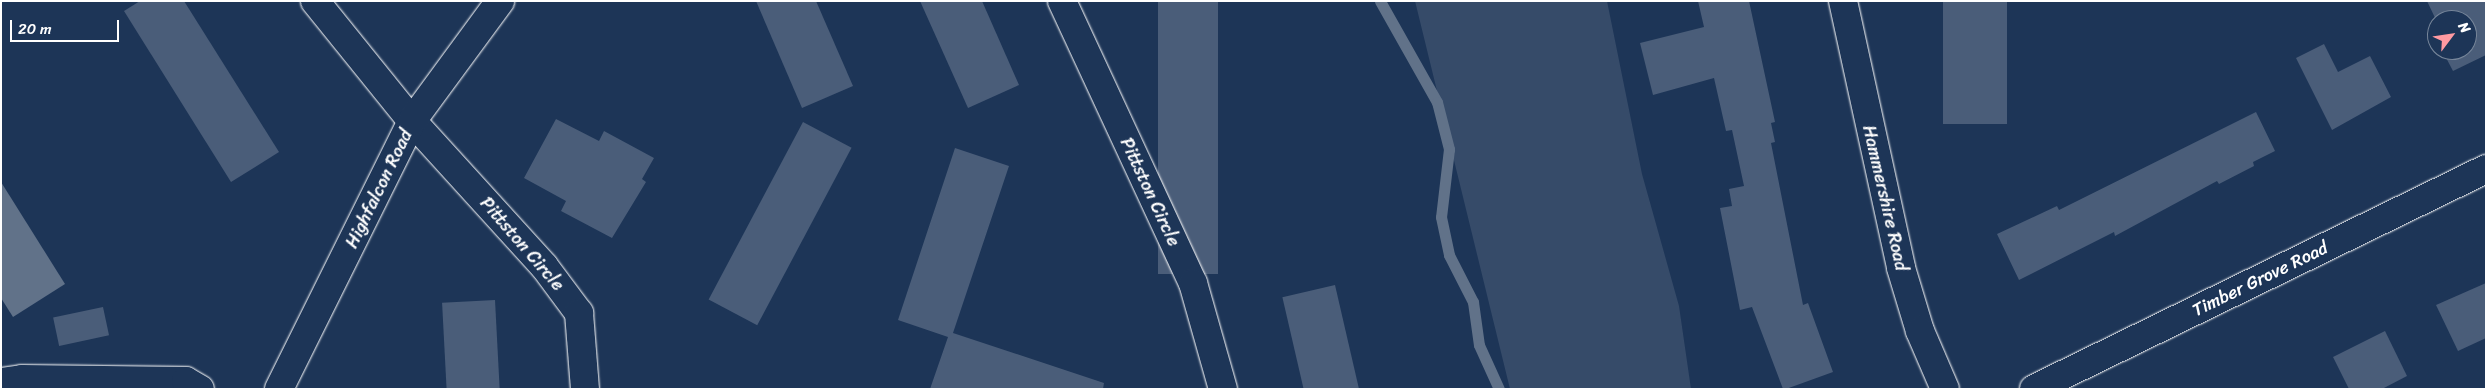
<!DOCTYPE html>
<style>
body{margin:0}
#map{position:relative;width:2487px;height:390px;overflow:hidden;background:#1d3557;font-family:Sriracha,sans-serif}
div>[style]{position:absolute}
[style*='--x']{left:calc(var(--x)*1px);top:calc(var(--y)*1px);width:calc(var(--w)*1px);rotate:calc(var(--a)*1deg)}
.green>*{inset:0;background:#364b69}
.water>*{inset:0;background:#617289}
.stream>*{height:11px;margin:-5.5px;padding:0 5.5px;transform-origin:5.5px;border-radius:5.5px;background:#617289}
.building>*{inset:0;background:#4a5d79;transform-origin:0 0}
.roads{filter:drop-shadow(0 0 1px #fff) drop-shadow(0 0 1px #fff)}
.minor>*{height:28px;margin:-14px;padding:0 14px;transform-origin:14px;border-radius:14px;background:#1d3557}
span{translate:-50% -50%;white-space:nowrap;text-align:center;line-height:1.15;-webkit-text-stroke:4px #1d3557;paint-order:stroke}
.street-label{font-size:18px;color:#fff}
.frame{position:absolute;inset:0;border:2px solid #fff;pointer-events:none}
.north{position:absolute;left:2427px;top:10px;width:50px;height:50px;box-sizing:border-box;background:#1d3557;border:1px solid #77869a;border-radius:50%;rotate:59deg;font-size:14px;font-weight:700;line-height:20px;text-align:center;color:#fff}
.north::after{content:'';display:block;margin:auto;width:18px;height:22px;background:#ff9aa2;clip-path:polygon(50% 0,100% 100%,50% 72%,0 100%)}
.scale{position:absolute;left:10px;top:20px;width:109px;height:22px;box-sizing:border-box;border:2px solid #fff;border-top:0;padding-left:6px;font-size:15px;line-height:18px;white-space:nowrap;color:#fff;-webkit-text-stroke:4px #1d3557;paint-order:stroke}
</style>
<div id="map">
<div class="green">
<div style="clip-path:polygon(1415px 1px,1607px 1px,1642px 174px,1679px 306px,1691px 389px,1510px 389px)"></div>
</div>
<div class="water">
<div style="clip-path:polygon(1px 182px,65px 284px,13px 317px,1px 298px)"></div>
</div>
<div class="stream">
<div style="--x:1380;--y:1;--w:116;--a:60.6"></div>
<div style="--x:1437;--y:102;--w:49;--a:75.7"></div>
<div style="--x:1449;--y:149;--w:68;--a:96.7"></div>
<div style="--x:1441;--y:217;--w:39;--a:78"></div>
<div style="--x:1449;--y:255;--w:53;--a:62.9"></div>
<div style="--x:1473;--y:302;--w:43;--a:82.1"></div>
<div style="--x:1479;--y:345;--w:48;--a:65.6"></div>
</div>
<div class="building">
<div style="clip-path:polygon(140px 1px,184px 1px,279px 152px,231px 182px,124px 11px)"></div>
<div style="clip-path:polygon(756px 1px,816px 1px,853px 86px,802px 108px)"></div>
<div style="clip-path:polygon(920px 1px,982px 1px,1019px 85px,968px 108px)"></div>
<div style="left:1158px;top:1px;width:60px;height:273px"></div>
<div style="clip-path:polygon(1698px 1px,1749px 1px,1775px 122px,1771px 123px,1775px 142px,1771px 143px,1803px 305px,1808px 303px,1833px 372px,1786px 389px,1783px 389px,1752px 307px,1740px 310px,1720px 208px,1732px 206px,1729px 189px,1744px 186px,1732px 130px,1726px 131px,1714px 78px,1653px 95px,1640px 43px,1704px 27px)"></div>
<div style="left:1943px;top:1px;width:64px;height:123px"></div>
<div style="clip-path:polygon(2427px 1px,2486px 1px,2486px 55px,2453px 71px,2442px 50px,2467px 50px,2467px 20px,2437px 22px)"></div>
<div style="clip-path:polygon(2324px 44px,2338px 72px,2370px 56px,2391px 97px,2332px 130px,2296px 58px)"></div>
<div style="clip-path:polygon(2256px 112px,2275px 151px,2253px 162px,2254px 166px,2219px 184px,2217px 181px,2115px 236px,2114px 232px,2019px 280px,1997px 234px,2057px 206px,2059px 210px)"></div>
<div style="clip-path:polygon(556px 119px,599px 141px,604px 131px,654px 158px,642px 179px,646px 182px,612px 238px,561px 211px,566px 201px,524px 178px)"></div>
<div style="left:803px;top:122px;width:55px;height:201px;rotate:28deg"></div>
<div style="clip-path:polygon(955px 148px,1009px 166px,953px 333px,1104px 383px,1103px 389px,930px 389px,948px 337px,898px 320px)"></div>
<div style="clip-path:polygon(2486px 283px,2486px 338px,2458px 351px,2436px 305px)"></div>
<div style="left:1335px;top:285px;width:107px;height:54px;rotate:77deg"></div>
<div style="left:495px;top:300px;width:89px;height:53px;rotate:87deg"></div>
<div style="left:103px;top:307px;width:29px;height:51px;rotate:78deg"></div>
<div style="clip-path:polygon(2385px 331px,2407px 376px,2382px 389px,2349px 389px,2333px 357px)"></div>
</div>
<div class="roads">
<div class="minor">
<div style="--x:315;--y:1;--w:154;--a:51.1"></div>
<div style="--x:412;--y:121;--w:196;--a:47.7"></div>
<div style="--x:544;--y:266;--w:59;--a:53.3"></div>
<div style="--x:579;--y:313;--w:76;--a:85.5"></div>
<div style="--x:1062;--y:1;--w:311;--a:65.1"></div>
<div style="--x:1193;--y:283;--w:110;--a:74.2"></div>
<div style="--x:1843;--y:1;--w:273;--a:77.7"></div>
<div style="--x:1901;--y:268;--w:66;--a:73.2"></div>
<div style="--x:1920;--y:331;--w:63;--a:66.7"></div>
<div style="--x:1;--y:382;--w:21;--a:-8"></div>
<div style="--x:22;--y:379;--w:164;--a:0.7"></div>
<div style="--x:186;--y:381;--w:16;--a:30"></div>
<div style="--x:279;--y:389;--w:299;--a:-63.6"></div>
<div style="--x:412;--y:121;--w:149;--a:-53.7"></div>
<div style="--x:2034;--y:389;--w:503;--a:-25.95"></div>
</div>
</div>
<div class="street-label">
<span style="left:379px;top:189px;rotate:-64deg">Highfalcon Road</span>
<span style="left:1150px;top:192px;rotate:65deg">Pittston Circle</span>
<span style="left:1885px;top:198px;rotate:77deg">Hammershire Road</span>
<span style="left:522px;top:244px;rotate:49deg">Pittston Circle</span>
<span style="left:2260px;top:279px;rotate:-26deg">Timber Grove Road</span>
</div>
<div class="frame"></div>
<div class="north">N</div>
<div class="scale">20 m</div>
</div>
